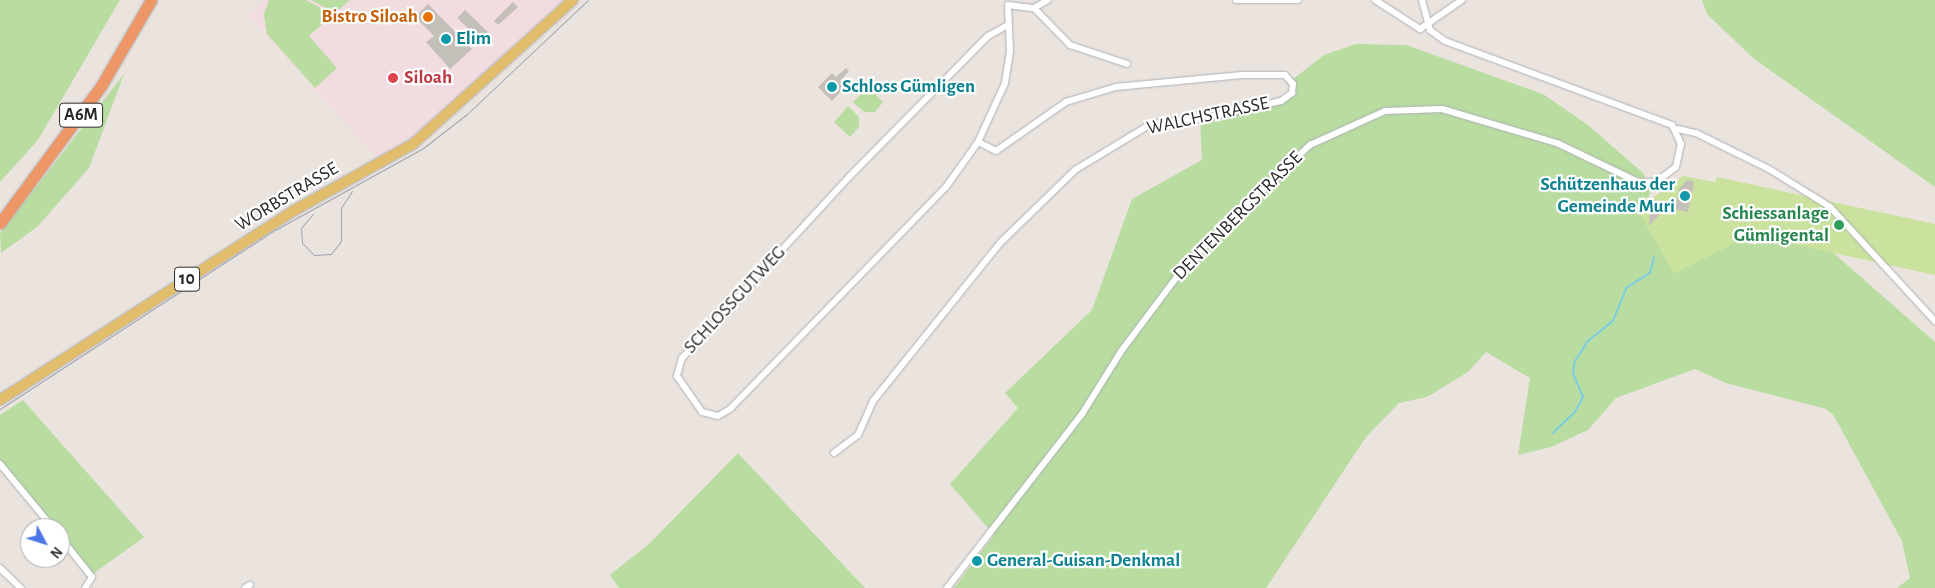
<!DOCTYPE html>
<meta charset="utf-8">
<style>
body{margin:0}
#map{position:relative;width:1935px;height:588px;overflow:hidden;background:#ebe4de;font-family:"Alegreya Sans",sans-serif}
div>[style]{position:absolute}
[style*='--x']{left:calc(var(--x)*1px);top:calc(var(--y)*1px);width:calc(var(--w)*1px);rotate:calc(var(--a)*1deg)}
.medical>*{inset:0;background:#f1dcdf}
.green>*{inset:0;background:#b9dca0}
.pitch>*{inset:0;background:#cae29d}
.stream>*{height:2px;margin:-1px;padding:0 1px;transform-origin:1px;border-radius:1px;background:#7ccee2}
.building>*{inset:0;background:#c4bfb9;transform-origin:0 0}
.roads{filter:drop-shadow(0 0 1px #aeb1b9) drop-shadow(0 0 1px #aeb1b9)}
.street>*{height:6px;margin:-3px;padding:0 3px;transform-origin:3px;border-radius:3px;background:#fff}
.primary>*{height:10px;margin:-5px;padding:0 5px;transform-origin:5px;border-radius:5px;background:#e2be6c}
.highway>*{height:11px;margin:-5.5px;padding:0 5.5px;transform-origin:5.5px;border-radius:5.5px;background:#ed9766}
.tram>*{height:1px;margin:-0.5px;padding:0 0.5px;transform-origin:0.5px;border-radius:0.5px;background:#a1a5b3}
.dots>*{width:14px;height:14px;translate:-50% -50%;box-sizing:border-box;border:2px solid #fff;border-radius:50%}
span{translate:-50% -50%;white-space:nowrap;text-align:center;line-height:1.15;-webkit-text-stroke:4.5px #fff;paint-order:stroke}
.shield-label span{padding:1px 4px;background:#fff;border:1px solid;border-radius:4px;-webkit-text-stroke-width:0}
.shield-label{font-size:18px;color:#2a2a2a;font-weight:700}
.food-label{font-size:19px;color:#c56008;font-weight:700}
.right{translate:-100% -50%;text-align:right}
.culture-label{font-size:19px;color:#0d838f;font-weight:700}
.left{translate:0 -50%;text-align:left}
.health-label{font-size:19px;color:#be3a42;font-weight:700}
.street-label{font-size:19px;color:#2a2a2a}
.leisure-label{font-size:19px;color:#27864d;font-weight:700}
.north{position:absolute;left:20px;top:518px;width:50px;height:50px;box-sizing:border-box;background:#fff;border:1px solid #aaa;border-radius:50%;rotate:130deg;font-size:14px;font-weight:700;line-height:20px;text-align:center;color:#2a2a2a}
.north::after{content:'';display:block;margin:auto;width:18px;height:22px;background:#4f76e7;clip-path:polygon(50% 0,100% 100%,50% 72%,0 100%)}
</style>
<div id="map">
<div class="medical">
<div style="clip-path:polygon(262px 0,563px 0,422px 129px,377px 158px,249px 16px)"></div>
</div>
<div class="green">
<div style="clip-path:polygon(0 0,120px 0,38px 140px,0 182px)"></div>
<div style="clip-path:polygon(269px 0,306px 0,333px 15px,309px 36px,337px 68px,315px 88px,267px 34px,264px 14px)"></div>
<div style="clip-path:polygon(311px 0,350px 0,335px 13px)"></div>
<div style="clip-path:polygon(1702px 0,1935px 0,1935px 187px,1753px 58px,1707px 14px)"></div>
<div style="clip-path:polygon(1356px 44px,1406px 45px,1543px 94px,1588px 125px,1644px 174px,1650px 193px,1647px 203px,1706px 231px,1755px 245px,1770px 227px,1821px 242px,1935px 342px,1935px 588px,1897px 588px,1910px 578px,1902px 541px,1834px 416px,1826px 409px,1726px 383px,1695px 369px,1616px 398px,1588px 430px,1551px 447px,1518px 455px,1530px 378px,1486px 352px,1468px 372px,1427px 397px,1399px 403px,1366px 437px,1266px 588px,954px 588px,994px 535px,950px 484px,1018px 408px,1005px 393px,1092px 310px,1132px 199px,1202px 160px,1200px 119px,1289px 96px,1292px 80px,1324px 55px)"></div>
<div style="clip-path:polygon(124px 74px,89px 168px,37px 227px,1px 253px,0 233px)"></div>
<div style="clip-path:polygon(868px 87px,883px 102px,875px 112px,864px 112px,853px 102px)"></div>
<div style="clip-path:polygon(848px 106px,859px 117px,859px 127px,850px 137px,834px 122px)"></div>
<div style="clip-path:polygon(23px 400px,144px 537px,90px 576px,60px 541px,60px 528px,49px 528px,0 469px,0 415px)"></div>
<div style="clip-path:polygon(738px 453px,865px 588px,619px 588px,610px 575px,650px 543px)"></div>
</div>
<div class="pitch">
<div style="clip-path:polygon(1683px 176px,1715px 182px,1717px 177px,1935px 224px,1935px 275px,1750px 235px,1674px 274px,1637px 209px)"></div>
</div>
<div class="stream">
<div style="--x:1553;--y:433;--w:30;--a:-44"></div>
<div style="--x:1575;--y:412;--w:17;--a:-62"></div>
<div style="--x:1583;--y:397;--w:26;--a:-113"></div>
<div style="--x:1573;--y:373;--w:12;--a:-81"></div>
<div style="--x:1575;--y:361;--w:24;--a:-57"></div>
<div style="--x:1588;--y:341;--w:32;--a:-39"></div>
<div style="--x:1613;--y:321;--w:35;--a:-68"></div>
<div style="--x:1626;--y:288;--w:28;--a:-32"></div>
<div style="--x:1650;--y:273;--w:16;--a:-76"></div>
</div>
<div class="building">
<div style="clip-path:polygon(513px 2px,518px 7px,498px 25px,494px 21px)"></div>
<div style="clip-path:polygon(428px 4px,472px 49px,450px 69px,426px 42px,434px 36px,415px 17px)"></div>
<div style="left:465px;top:10px;width:32px;height:11px;rotate:44deg"></div>
<div style="clip-path:polygon(846px 68px,849px 71px,840px 81px,846px 86px,832px 101px,818px 87px,832px 73px,836px 77px)"></div>
<div style="clip-path:polygon(1687px 180px,1694px 182px,1688px 212px,1675px 209px,1679px 189px)"></div>
<div style="clip-path:polygon(1660px 205px,1664px 210px,1649px 226px,1650px 212px)"></div>
</div>
<div class="roads">
<div class="street">
<div style="--x:1236;--y:0;--w:62;--a:0"></div>
<div style="--x:1375;--y:0;--w:54;--a:32.8"></div>
<div style="--x:1420;--y:29;--w:51;--a:-34.6"></div>
<div style="--x:1008;--y:5;--w:26;--a:7"></div>
<div style="--x:1034;--y:8;--w:52;--a:45.8"></div>
<div style="--x:1070;--y:45;--w:60;--a:18.4"></div>
<div style="--x:1034;--y:8;--w:16;--a:-30"></div>
<div style="--x:1008;--y:25;--w:23;--a:151"></div>
<div style="--x:988;--y:36;--w:197;--a:134.6"></div>
<div style="--x:850;--y:176;--w:248;--a:132.7"></div>
<div style="--x:682;--y:358;--w:19;--a:106"></div>
<div style="--x:677;--y:376;--w:44;--a:55.2"></div>
<div style="--x:702;--y:412;--w:16;--a:14"></div>
<div style="--x:718;--y:416;--w:14;--a:-30"></div>
<div style="--x:730;--y:409;--w:310;--a:-45.8"></div>
<div style="--x:946;--y:187;--w:55;--a:-54.6"></div>
<div style="--x:978;--y:142;--w:65;--a:-65.4"></div>
<div style="--x:1005;--y:83;--w:32;--a:-81"></div>
<div style="--x:1010;--y:51;--w:46;--a:-92.5"></div>
<div style="--x:1678;--y:129;--w:18;--a:13"></div>
<div style="--x:1696;--y:133;--w:81;--a:26.3"></div>
<div style="--x:1769;--y:169;--w:72;--a:31.9"></div>
<div style="--x:1830;--y:207;--w:155;--a:47.4"></div>
<div style="--x:834;--y:453;--w:30;--a:-37"></div>
<div style="--x:858;--y:435;--w:37;--a:-66"></div>
<div style="--x:873;--y:401;--w:203;--a:-51.2"></div>
<div style="--x:1000;--y:243;--w:105;--a:-44.2"></div>
<div style="--x:1075;--y:170;--w:89;--a:-31.2"></div>
<div style="--x:1151;--y:124;--w:49;--a:-5.8"></div>
<div style="--x:1200;--y:119;--w:83;--a:-12.5"></div>
<div style="--x:1281;--y:101;--w:14;--a:-36"></div>
<div style="--x:1292;--y:93;--w:9;--a:-84"></div>
<div style="--x:1293;--y:84;--w:12;--a:-132"></div>
<div style="--x:1285;--y:75;--w:43;--a:180"></div>
<div style="--x:1242;--y:75;--w:127;--a:174.6"></div>
<div style="--x:1116;--y:87;--w:52;--a:163.3"></div>
<div style="--x:1066;--y:102;--w:85;--a:145"></div>
<div style="--x:996;--y:151;--w:20;--a:-153"></div>
<div style="--x:0;--y:464;--w:83;--a:50.4"></div>
<div style="--x:60;--y:537;--w:51;--a:51.3"></div>
<div style="--x:92;--y:577;--w:13;--a:122"></div>
<div style="--x:0;--y:568;--w:29;--a:44"></div>
<div style="--x:245;--y:588;--w:6;--a:-31"></div>
<div style="--x:947;--y:588;--w:220;--a:-52.2"></div>
<div style="--x:1082;--y:414;--w:75;--a:-58"></div>
<div style="--x:1122;--y:350;--w:110;--a:-53.1"></div>
<div style="--x:1188;--y:262;--w:169;--a:-43.8"></div>
<div style="--x:1310;--y:145;--w:82;--a:-24.4"></div>
<div style="--x:1385;--y:111;--w:57;--a:-2"></div>
<div style="--x:1442;--y:109;--w:120;--a:16.5"></div>
<div style="--x:1557;--y:143;--w:90;--a:25.7"></div>
<div style="--x:1638;--y:182;--w:18;--a:0"></div>
<div style="--x:1656;--y:182;--w:25;--a:-37"></div>
<div style="--x:1676;--y:167;--w:24;--a:-78"></div>
<div style="--x:1681;--y:144;--w:21;--a:-115"></div>
<div style="--x:1672;--y:125;--w:242;--a:-159.7"></div>
<div style="--x:1445;--y:41;--w:19;--a:-144"></div>
<div style="--x:1430;--y:30;--w:31;--a:-105"></div>
</div>
<div class="primary">
<div style="--x:0;--y:400;--w:351;--a:-32.8"></div>
<div style="--x:295;--y:210;--w:135;--a:-29.2"></div>
<div style="--x:413;--y:144;--w:215;--a:-42"></div>
</div>
<div class="highway">
<div style="--x:0;--y:223;--w:170;--a:-53.6"></div>
<div style="--x:101;--y:86;--w:99;--a:-59.8"></div>
</div>
</div>
<div class="tram">
<div style="--x:313;--y:214;--w:18;--a:131"></div>
<div style="--x:301;--y:228;--w:15;--a:86"></div>
<div style="--x:302;--y:243;--w:17;--a:45"></div>
<div style="--x:314;--y:255;--w:17;--a:-3"></div>
<div style="--x:331;--y:254;--w:16;--a:-52"></div>
<div style="--x:341;--y:241;--w:33;--a:-90"></div>
<div style="--x:341;--y:208;--w:20;--a:-57"></div>
<div style="--x:0;--y:409;--w:328;--a:-33.1"></div>
<div style="--x:275;--y:230;--w:168;--a:-28.9"></div>
<div style="--x:422;--y:149;--w:57;--a:-37.9"></div>
<div style="--x:467;--y:114;--w:166;--a:-43.3"></div>
</div>
<div class="dots">
<div style="left:428px;top:17px;background:#e8710a"></div>
<div style="left:446px;top:39px;background:#0f9aa8"></div>
<div style="left:393px;top:78px;background:#e0444e"></div>
<div style="left:832px;top:87px;background:#0f9aa8"></div>
<div style="left:1685px;top:196px;background:#0f9aa8"></div>
<div style="left:1839px;top:225px;background:#2e9e5b"></div>
<div style="left:977px;top:561px;background:#0f9aa8"></div>
</div>
<div class="shield-label">
<span style="left:81px;top:115px">A6M</span>
<span style="left:187px;top:279px">10</span>
</div>
<div class="food-label">
<span class="right" style="left:418px;top:17px">Bistro Siloah</span>
</div>
<div class="culture-label">
<span class="left" style="left:456px;top:39px">Elim</span>
<span class="left" style="left:842px;top:87px">Schloss Gümligen</span>
<span class="right" style="left:1675px;top:196px">Schützenhaus der<br>Gemeinde Muri</span>
<span class="left" style="left:987px;top:561px">General-Guisan-Denkmal</span>
</div>
<div class="health-label">
<span class="left" style="left:404px;top:78px">Siloah</span>
</div>
<div class="street-label">
<span style="left:1208px;top:116px;rotate:-12deg">WALCHSTRASSE</span>
<span style="left:287px;top:197px;rotate:-31deg">WORBSTRASSE</span>
<span style="left:1238px;top:216px;rotate:-45deg">DENTENBERGSTRASSE</span>
<span style="left:735px;top:300px;rotate:-47deg">SCHLOSSGUTWEG</span>
</div>
<div class="leisure-label">
<span class="right" style="left:1829px;top:225px">Schiessanlage<br>Gümligental</span>
</div>
<div class="north">N</div>
</div>
